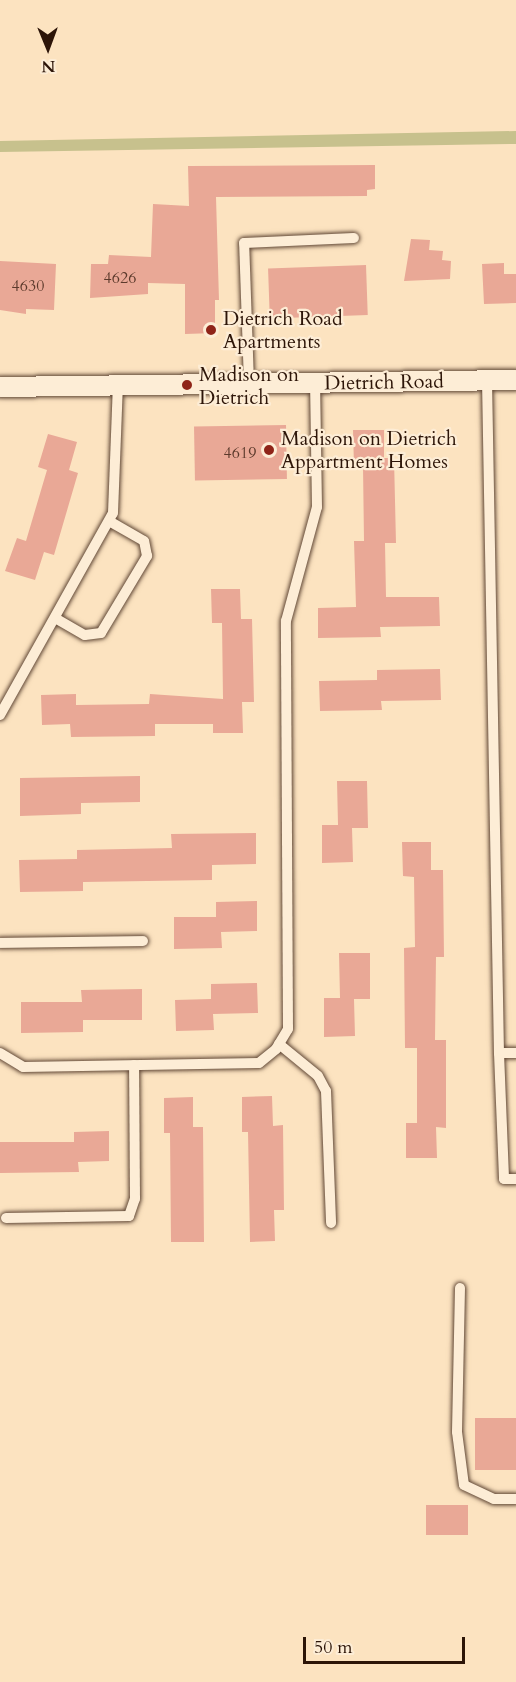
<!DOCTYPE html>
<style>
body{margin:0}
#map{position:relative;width:516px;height:1682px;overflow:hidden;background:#fce3c0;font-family:Cardo,serif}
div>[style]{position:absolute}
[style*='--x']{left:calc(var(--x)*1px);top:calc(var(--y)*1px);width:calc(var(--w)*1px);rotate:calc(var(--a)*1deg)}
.green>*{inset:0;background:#c7c18d}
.building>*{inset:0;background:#e9a896;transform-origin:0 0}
.roads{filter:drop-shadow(0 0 2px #614836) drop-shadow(0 0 2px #614836)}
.service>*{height:10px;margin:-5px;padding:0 5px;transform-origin:5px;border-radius:5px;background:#fdedd6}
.minor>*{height:20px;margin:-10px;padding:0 10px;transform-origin:10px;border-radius:10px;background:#fdedd6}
.dots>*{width:16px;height:16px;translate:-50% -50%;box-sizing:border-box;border:3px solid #fdedd6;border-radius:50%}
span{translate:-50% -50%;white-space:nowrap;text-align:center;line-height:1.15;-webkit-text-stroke:4.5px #fdedd6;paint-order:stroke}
.number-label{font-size:16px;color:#5c3a2c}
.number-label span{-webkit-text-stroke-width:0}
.poi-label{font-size:20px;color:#2d1508}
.left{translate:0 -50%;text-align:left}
.street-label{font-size:20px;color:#2d1508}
.north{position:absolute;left:18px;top:18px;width:60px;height:60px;-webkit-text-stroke:4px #fdedd6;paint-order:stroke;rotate:179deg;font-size:16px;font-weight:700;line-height:24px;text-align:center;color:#2d1508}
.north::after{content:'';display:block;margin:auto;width:21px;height:27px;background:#2d1508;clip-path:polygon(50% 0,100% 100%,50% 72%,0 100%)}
.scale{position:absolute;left:303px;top:1637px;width:162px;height:27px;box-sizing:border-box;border:3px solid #2d1508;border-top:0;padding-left:8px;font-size:18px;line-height:21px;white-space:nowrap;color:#2d1508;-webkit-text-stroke:4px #fdedd6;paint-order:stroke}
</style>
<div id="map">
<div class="green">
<div style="clip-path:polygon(516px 131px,516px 144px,0 152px,0 141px)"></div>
</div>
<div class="building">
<div style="clip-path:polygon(375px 165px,375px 189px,367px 190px,367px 196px,216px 197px,219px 300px,215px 300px,215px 333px,185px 334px,185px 284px,148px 283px,148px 294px,90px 298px,91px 264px,108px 264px,109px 255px,151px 257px,153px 204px,189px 206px,188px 166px)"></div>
<div style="clip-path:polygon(411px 239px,430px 240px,429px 250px,443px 251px,442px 260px,451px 261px,450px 279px,404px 281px)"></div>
<div style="clip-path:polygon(0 261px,56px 264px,54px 310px,26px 309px,26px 314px,0 310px)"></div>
<div style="clip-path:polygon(504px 263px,504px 274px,516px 274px,516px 303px,484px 304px,482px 264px)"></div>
<div style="left:366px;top:265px;width:50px;height:98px;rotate:88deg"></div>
<div style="left:286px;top:425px;width:54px;height:92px;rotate:89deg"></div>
<div style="clip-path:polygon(353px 430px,384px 430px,384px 458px,394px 458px,396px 543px,385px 543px,386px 597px,439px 597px,440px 626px,380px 627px,381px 637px,318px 638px,318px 608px,356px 607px,354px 541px,364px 541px,363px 466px,354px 466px)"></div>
<div style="clip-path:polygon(48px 434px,77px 442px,69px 470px,78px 473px,54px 555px,44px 552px,35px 580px,5px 571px,17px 538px,26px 541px,47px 470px,38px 467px)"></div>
<div style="clip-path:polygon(211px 589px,240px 589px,241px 619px,252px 619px,254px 702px,242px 702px,243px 733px,213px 733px,213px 724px,155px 724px,155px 736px,71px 737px,70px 724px,42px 725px,41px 695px,76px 694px,76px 705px,149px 704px,150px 694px,223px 699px,222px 623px,212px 623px)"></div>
<div style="clip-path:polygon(440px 669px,441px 700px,381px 701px,382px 710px,320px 711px,319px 681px,377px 680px,377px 670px)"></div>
<div style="clip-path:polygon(140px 776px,140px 802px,81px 803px,81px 814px,20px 816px,20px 778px)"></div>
<div style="clip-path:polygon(337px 781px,367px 781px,368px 828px,352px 828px,353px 862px,322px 863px,322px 825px,338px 825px)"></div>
<div style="clip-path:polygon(256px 833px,256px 864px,212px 865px,212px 880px,83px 882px,83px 891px,20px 892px,19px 860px,77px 859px,77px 850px,172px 848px,171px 834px)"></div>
<div style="clip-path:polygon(402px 842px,431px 842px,431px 870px,443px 870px,444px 957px,436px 957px,435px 1040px,446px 1040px,446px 1128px,436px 1127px,437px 1158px,406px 1158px,406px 1123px,417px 1123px,417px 1048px,405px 1048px,404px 948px,415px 947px,414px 877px,403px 876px)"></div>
<div style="clip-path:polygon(257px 901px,257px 931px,221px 932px,222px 948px,174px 949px,174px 917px,216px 917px,216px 902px)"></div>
<div style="clip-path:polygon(339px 953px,370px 953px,370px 999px,354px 999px,355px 1036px,324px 1037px,324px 998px,340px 998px)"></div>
<div style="clip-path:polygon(257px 983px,258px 1013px,213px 1014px,214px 1030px,176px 1031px,175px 1000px,211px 999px,211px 984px)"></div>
<div style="clip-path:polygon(142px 989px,142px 1020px,83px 1020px,83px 1032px,21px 1033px,21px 1002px,82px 1002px,81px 990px)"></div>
<div style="clip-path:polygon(272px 1096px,273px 1126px,283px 1125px,284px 1210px,274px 1210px,275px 1241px,250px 1242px,248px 1132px,242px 1132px,242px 1097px)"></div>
<div style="clip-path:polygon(193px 1097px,193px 1127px,203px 1127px,204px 1242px,171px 1242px,170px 1133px,164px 1133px,164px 1098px)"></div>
<div style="clip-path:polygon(109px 1131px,109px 1161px,78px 1162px,79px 1172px,0 1173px,0 1142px,74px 1142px,74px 1132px)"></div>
<div style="left:516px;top:1418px;width:52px;height:41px;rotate:90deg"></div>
<div style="left:468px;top:1505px;width:30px;height:42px;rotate:90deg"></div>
</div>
<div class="roads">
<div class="service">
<div style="--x:487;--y:380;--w:673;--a:88.98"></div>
<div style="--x:499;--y:1053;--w:126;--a:87.7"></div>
<div style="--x:504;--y:1179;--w:12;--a:0"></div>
<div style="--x:249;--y:383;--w:140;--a:-92"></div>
<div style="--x:244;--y:243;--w:110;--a:-2.6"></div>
<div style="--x:55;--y:618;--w:34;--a:30"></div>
<div style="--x:85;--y:635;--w:16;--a:-7"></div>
<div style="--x:101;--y:633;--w:90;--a:-59.1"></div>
<div style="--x:147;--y:556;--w:15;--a:-101"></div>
<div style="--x:144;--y:541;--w:40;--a:-150.3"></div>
<div style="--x:0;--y:715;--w:231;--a:-60.8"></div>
<div style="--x:113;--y:513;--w:128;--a:-87.8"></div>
<div style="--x:0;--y:943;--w:143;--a:-0.8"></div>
<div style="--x:279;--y:1044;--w:50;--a:39.4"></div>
<div style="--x:318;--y:1076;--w:17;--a:62"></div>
<div style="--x:326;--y:1091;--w:132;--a:87.8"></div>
<div style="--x:0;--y:1053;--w:27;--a:31"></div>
<div style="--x:23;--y:1067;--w:236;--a:-1"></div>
<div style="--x:259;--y:1063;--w:22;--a:-39"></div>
<div style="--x:276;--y:1049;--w:23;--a:-59"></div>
<div style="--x:288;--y:1029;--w:408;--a:-90.3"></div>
<div style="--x:286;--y:621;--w:118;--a:-74.8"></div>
<div style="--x:317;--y:507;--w:124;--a:-90.9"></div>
<div style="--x:499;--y:1053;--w:17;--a:0"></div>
<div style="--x:6;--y:1218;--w:123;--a:-0.9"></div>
<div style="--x:129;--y:1216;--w:18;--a:-71"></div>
<div style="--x:135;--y:1199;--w:134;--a:-90.4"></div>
<div style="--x:460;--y:1288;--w:144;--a:91.2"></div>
<div style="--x:457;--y:1432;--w:53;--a:82.5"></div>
<div style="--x:464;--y:1485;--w:33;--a:25"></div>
<div style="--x:494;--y:1499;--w:22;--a:0"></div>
</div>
<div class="minor">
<div style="--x:0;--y:387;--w:516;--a:-0.78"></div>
</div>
</div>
<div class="dots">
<div style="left:211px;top:330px;background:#8f2418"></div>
<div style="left:187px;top:385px;background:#8f2418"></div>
<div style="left:269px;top:450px;background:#8f2418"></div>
</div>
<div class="number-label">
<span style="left:120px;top:278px">4626</span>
<span style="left:28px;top:286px">4630</span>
<span style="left:240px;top:453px">4619</span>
</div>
<div class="poi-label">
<span class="left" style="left:223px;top:330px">Dietrich Road<br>Apartments</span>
<span class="left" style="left:199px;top:386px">Madison on<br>Dietrich</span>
<span class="left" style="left:281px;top:450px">Madison on Dietrich<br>Appartment Homes</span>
</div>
<div class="street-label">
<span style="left:384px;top:382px;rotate:-1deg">Dietrich Road</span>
</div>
<div class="north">N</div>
<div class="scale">50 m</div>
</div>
